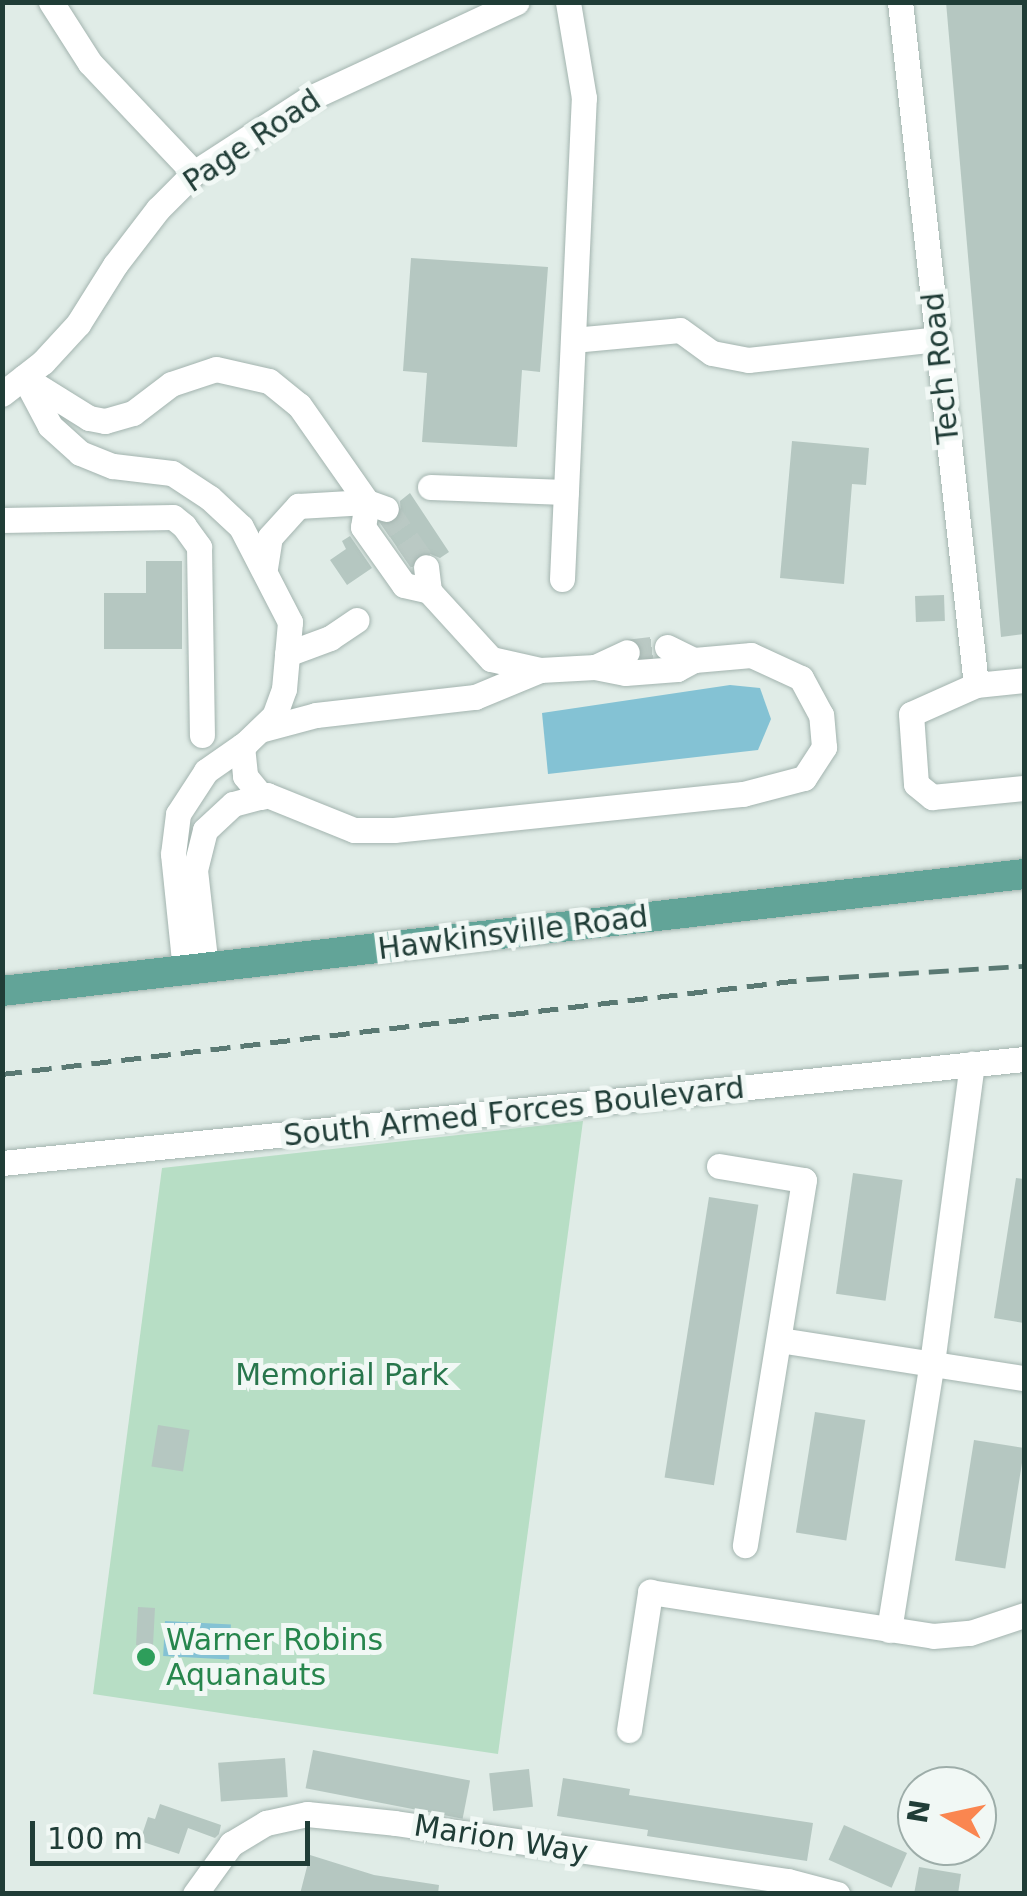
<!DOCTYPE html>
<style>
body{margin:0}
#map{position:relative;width:1027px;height:1896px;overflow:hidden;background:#e0ece7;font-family:"DejaVu Sans",sans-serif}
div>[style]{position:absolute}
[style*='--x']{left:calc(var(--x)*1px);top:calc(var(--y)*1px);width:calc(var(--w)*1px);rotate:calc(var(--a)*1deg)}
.green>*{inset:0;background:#b7dec5}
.water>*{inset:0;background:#84c2d4;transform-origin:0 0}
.building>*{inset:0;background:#b5c7c1;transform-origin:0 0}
.minor-tunnel>*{height:25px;margin-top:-12.5px;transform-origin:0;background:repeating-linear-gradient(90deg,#bac9c4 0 25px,transparent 0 37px)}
.roads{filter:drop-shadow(0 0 2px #a3b4af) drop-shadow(0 0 2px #a3b4af)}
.minor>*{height:25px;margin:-12.5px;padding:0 12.5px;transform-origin:12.5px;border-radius:12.5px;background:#fff}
.major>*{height:30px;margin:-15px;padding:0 15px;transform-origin:15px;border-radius:15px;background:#62a498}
.rail>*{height:5px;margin-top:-2.5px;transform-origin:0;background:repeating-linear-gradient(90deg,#5a7973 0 20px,transparent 0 30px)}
.dots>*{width:28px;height:28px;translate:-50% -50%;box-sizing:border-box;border:5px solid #f1f8f5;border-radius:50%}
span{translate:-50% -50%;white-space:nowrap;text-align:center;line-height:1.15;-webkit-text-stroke:10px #f1f8f5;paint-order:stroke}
.street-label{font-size:30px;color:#203d37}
.park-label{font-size:30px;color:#28764c}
.leisure-label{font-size:30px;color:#27864d}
.left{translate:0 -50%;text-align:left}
.frame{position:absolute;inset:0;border:5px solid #203d37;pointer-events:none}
.north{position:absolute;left:897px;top:1766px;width:100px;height:100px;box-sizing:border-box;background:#f1f8f5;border:2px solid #9dada9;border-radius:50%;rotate:279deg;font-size:28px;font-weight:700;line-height:40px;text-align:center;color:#203d37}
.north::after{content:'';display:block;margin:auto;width:35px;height:45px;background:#fa8650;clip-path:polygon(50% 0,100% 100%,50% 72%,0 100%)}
.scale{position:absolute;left:30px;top:1821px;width:280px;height:45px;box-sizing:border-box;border:5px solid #203d37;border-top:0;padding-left:12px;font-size:30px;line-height:35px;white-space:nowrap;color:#203d37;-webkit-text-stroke:8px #f1f8f5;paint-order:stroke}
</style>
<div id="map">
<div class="green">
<div style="clip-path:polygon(583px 1121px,498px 1754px,93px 1694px,162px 1168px)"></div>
</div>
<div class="water">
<div style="clip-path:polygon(730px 685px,760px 688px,771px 719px,758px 750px,548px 774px,542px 713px)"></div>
<div style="left:165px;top:1621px;width:66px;height:35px;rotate:3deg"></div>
</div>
<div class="building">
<div style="clip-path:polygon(946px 2px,1024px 2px,1024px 634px,1001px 637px)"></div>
<div style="clip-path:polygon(411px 258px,548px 267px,540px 372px,522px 370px,517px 447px,422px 442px,427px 373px,403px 371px)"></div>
<div style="clip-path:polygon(792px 441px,869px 448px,866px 485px,852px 484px,844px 584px,780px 578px)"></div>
<div style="clip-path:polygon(410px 493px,449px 552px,440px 558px,423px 551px,410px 566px,381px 524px,397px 521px,401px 514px,400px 501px)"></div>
<div style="clip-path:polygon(350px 536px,372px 568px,347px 585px,330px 560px,346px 549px,342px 541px)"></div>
<div style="clip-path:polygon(146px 561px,182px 561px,182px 649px,104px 649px,104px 593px,146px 593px)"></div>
<div style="left:944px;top:595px;width:26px;height:29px;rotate:88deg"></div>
<div style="left:853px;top:1173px;width:50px;height:122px;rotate:8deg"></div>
<div style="clip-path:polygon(1016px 1178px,1024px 1179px,1024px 1323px,994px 1318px)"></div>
<div style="left:709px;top:1197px;width:50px;height:284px;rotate:9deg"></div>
<div style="left:815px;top:1412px;width:51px;height:122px;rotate:9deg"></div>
<div style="left:158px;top:1425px;width:32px;height:42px;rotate:9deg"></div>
<div style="left:974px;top:1440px;width:51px;height:122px;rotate:9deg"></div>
<div style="left:138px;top:1607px;width:17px;height:38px;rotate:3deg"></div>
<div style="left:313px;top:1750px;width:160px;height:39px;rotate:11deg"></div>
<div style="left:285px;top:1758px;width:39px;height:67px;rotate:86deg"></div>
<div style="left:529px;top:1769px;width:38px;height:40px;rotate:84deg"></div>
<div style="clip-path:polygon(563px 1778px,630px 1789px,629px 1795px,813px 1823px,807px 1861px,647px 1836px,648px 1830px,557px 1816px)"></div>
<div style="clip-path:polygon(160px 1804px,221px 1825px,219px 1834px,215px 1838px,188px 1828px,179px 1854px,140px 1841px,148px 1817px,155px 1819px)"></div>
<div style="left:844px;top:1825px;width:69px;height:38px;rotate:24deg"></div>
<div style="clip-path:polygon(310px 1855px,374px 1875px,439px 1885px,438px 1894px,300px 1894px)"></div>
<div style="clip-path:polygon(919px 1867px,961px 1874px,958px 1894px,914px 1894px)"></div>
</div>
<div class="minor-tunnel">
<div style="--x:386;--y:509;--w:70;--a:55.4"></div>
<div style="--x:627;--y:652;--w:40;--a:-7.1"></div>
</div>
<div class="roads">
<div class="minor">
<div style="--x:51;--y:2;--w:72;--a:57.4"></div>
<div style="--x:90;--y:63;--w:151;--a:46.6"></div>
<div style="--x:900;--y:2;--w:687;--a:83.65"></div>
<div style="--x:976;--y:685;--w:48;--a:-5.9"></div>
<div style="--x:573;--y:340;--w:107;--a:-5.3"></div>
<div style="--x:680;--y:330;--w:39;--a:36"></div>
<div style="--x:712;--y:353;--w:37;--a:11"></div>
<div style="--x:748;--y:360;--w:190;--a:-6.3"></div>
<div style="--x:24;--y:377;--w:55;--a:62"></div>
<div style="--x:50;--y:426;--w:40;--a:42"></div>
<div style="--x:80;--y:453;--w:35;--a:22"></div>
<div style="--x:113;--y:466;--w:59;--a:6.8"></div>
<div style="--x:172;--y:473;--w:45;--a:33.3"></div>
<div style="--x:210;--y:498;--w:42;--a:43.1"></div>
<div style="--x:241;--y:527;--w:107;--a:62.7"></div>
<div style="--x:290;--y:622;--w:67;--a:95.1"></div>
<div style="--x:284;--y:689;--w:29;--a:110"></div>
<div style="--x:274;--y:716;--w:39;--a:136"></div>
<div style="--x:246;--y:743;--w:49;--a:145"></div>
<div style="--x:206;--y:771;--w:51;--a:123.1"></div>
<div style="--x:178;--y:814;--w:40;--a:97.1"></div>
<div style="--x:173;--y:854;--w:118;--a:84.1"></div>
<div style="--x:28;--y:380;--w:72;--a:31.9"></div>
<div style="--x:89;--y:418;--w:16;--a:11"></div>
<div style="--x:105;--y:421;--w:29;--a:-16"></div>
<div style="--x:133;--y:413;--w:48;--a:-37.3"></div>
<div style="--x:171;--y:384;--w:47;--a:-18.4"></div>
<div style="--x:216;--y:369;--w:54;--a:12.8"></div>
<div style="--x:269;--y:381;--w:38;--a:39"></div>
<div style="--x:299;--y:405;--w:118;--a:55"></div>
<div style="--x:367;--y:502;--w:20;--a:20"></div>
<div style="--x:2;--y:394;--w:52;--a:-38"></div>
<div style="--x:43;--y:362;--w:52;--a:-47.4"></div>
<div style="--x:78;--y:324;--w:70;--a:-57.9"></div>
<div style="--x:115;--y:265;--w:71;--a:-52.5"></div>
<div style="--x:158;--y:209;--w:51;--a:-45"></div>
<div style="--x:194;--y:173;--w:136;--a:-33"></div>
<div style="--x:308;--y:99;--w:230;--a:-24.9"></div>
<div style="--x:430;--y:487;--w:136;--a:2.1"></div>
<div style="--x:2;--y:520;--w:171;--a:-1"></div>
<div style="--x:173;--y:517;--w:14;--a:39"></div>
<div style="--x:184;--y:526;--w:26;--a:54"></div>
<div style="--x:199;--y:547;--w:188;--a:89.1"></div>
<div style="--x:265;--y:568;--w:31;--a:-81"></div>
<div style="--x:270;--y:537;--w:42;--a:-47.9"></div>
<div style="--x:298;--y:506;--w:69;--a:-3.3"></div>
<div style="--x:367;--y:502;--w:25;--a:99"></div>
<div style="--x:363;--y:527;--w:71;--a:54.7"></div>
<div style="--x:404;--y:585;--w:26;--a:13"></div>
<div style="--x:562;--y:579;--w:482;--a:-87.4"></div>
<div style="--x:584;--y:98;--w:97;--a:-99.5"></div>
<div style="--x:667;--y:647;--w:30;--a:26"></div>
<div style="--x:287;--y:654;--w:46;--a:-20.4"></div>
<div style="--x:330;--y:638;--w:32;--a:-34"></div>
<div style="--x:595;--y:667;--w:35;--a:-25"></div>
<div style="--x:976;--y:685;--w:71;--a:156"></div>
<div style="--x:911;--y:714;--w:70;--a:85.9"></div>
<div style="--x:916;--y:784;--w:21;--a:39"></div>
<div style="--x:932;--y:797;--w:92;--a:-5.6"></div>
<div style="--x:260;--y:730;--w:58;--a:-15"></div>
<div style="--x:316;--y:715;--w:160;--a:-6.5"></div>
<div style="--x:475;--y:697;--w:70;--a:-22.6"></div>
<div style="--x:242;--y:746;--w:30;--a:84"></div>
<div style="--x:245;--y:776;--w:27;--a:51"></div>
<div style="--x:206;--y:968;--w:99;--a:-96.4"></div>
<div style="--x:195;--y:870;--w:41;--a:-76"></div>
<div style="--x:205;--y:830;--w:38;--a:-43"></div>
<div style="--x:233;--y:804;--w:35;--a:-15"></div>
<div style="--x:267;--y:795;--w:94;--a:21.9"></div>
<div style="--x:354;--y:830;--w:40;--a:0"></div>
<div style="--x:394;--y:830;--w:351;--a:-5.9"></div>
<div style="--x:743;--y:794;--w:63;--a:-14.7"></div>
<div style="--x:804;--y:778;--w:37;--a:-57"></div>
<div style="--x:824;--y:747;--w:32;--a:-95"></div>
<div style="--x:821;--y:715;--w:42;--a:-118.4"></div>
<div style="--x:801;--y:678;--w:55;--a:-155.3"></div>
<div style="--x:751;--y:655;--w:57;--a:175"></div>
<div style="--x:694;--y:660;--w:19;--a:152"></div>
<div style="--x:677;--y:669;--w:52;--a:175.6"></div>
<div style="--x:625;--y:673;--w:31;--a:-169"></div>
<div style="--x:595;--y:667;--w:55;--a:176.9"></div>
<div style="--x:540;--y:670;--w:50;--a:-167.3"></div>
<div style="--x:491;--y:659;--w:92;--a:-132.4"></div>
<div style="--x:429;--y:591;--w:24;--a:-97"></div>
<div style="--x:2;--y:1163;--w:1027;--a:-5.81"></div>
<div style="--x:719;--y:1166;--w:86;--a:9.4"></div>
<div style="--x:804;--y:1180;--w:370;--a:99.2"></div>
<div style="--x:780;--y:1340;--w:247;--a:8.9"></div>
<div style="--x:889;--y:1630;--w:270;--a:-80.9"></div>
<div style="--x:932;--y:1363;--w:302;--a:-82.4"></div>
<div style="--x:629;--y:1730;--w:140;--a:-81.3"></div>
<div style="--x:650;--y:1592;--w:286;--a:8.8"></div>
<div style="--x:933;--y:1636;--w:37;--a:-5"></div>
<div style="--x:970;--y:1633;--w:57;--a:-18.4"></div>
<div style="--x:195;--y:1894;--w:62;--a:-54.2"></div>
<div style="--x:231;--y:1844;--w:41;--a:-31"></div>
<div style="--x:266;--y:1823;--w:42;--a:-12.4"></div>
<div style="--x:307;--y:1814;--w:88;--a:5.8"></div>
<div style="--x:395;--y:1823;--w:397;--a:8.4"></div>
<div style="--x:788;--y:1881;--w:51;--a:14.9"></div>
</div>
<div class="major">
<div style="--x:2;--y:991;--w:1029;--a:-6.53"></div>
</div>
</div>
<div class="rail">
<div style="--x:2;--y:1074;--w:813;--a:-6.71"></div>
<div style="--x:809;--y:979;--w:215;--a:-3.5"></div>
</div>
<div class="dots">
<div style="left:146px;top:1657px;background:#2e9e5b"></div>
</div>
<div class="street-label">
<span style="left:252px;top:141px;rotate:-34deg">Page Road</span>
<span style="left:941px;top:368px;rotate:-96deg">Tech Road</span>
<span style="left:513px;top:933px;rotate:-7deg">Hawkinsville Road</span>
<span style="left:514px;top:1112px;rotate:-6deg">South Armed Forces Boulevard</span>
<span style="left:501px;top:1839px;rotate:9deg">Marion Way</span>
</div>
<div class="park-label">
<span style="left:342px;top:1375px">Memorial Park</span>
</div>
<div class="leisure-label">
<span class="left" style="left:166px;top:1657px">Warner Robins<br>Aquanauts</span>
</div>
<div class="frame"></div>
<div class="north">N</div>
<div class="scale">100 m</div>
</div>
